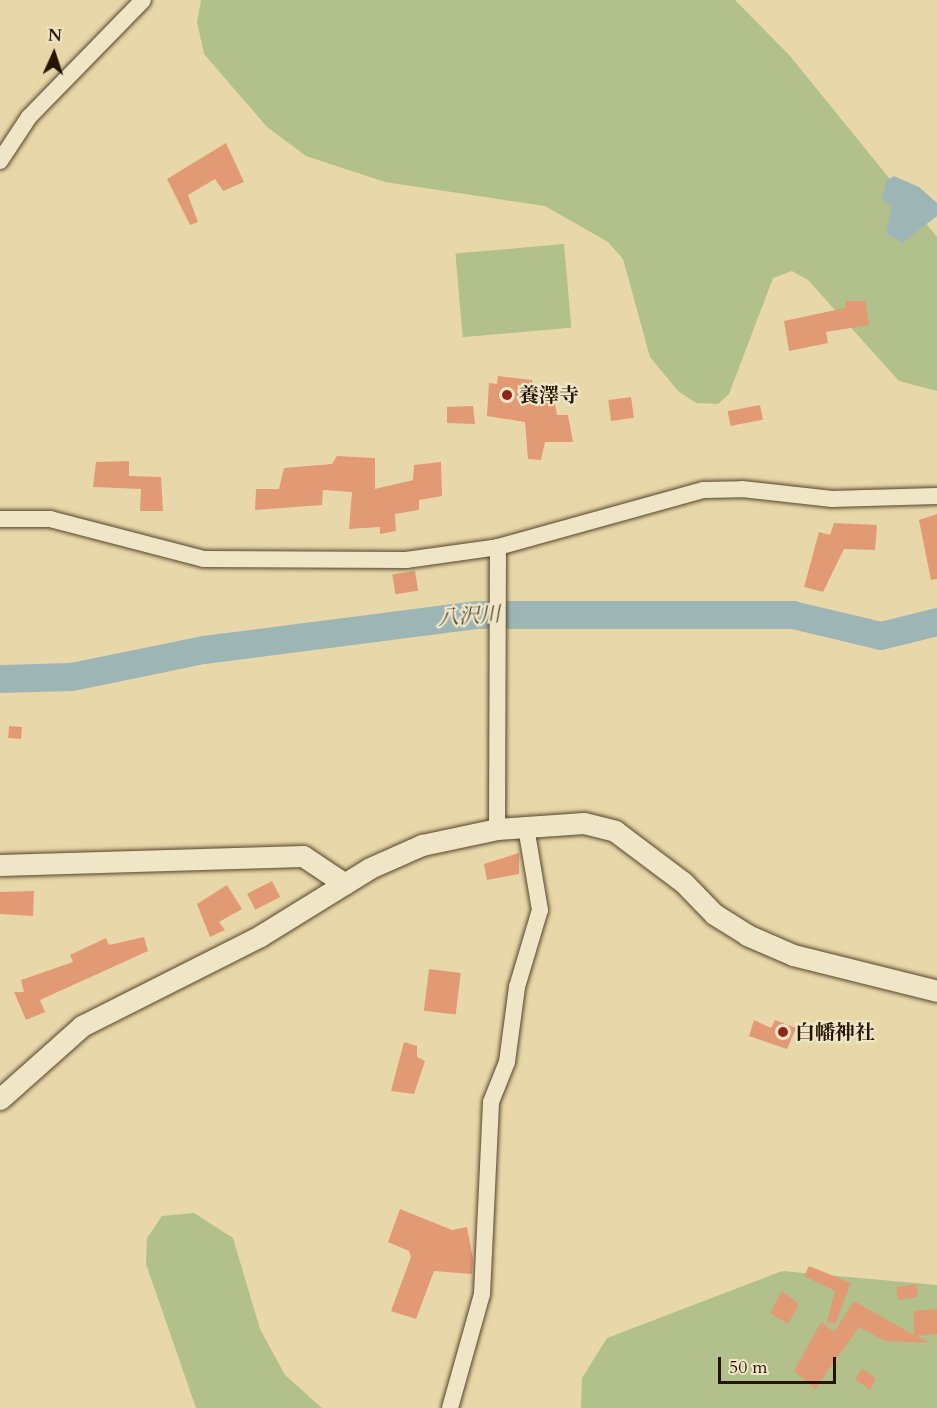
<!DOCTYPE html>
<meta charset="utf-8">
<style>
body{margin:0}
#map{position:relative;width:937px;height:1408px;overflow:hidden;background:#e8d8a9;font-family:Cardo,"Noto Serif JP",serif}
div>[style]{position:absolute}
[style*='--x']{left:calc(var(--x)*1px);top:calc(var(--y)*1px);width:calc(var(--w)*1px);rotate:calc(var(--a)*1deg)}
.green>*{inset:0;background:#b2c08b;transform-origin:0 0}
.water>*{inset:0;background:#9db6b5}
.river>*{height:28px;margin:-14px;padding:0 14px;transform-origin:14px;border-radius:14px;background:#9db6b5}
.building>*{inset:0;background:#e19a74;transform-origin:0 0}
.roads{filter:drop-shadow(0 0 2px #56442b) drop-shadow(0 0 2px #56442b)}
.minor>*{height:16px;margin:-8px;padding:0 8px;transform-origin:8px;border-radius:8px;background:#f0e6c7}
.tertiary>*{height:21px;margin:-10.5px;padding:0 10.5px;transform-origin:10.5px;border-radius:10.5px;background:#f0e6c7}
.dots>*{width:16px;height:16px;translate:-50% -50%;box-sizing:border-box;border:3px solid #f0e6c7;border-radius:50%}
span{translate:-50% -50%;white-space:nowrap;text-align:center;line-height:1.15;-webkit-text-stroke:4.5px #f0e6c7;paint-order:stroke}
.poi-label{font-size:20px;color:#261301;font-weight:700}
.left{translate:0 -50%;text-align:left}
.water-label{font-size:21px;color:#504c40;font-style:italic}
.north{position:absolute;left:24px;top:24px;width:60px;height:60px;-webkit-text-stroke:4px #f0e6c7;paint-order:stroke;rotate:3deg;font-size:16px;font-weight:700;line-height:24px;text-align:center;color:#261301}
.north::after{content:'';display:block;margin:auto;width:21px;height:27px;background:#261301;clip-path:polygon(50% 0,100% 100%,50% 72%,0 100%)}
.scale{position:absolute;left:718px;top:1357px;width:118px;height:27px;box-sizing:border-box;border:3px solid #261301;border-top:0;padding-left:8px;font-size:18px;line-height:21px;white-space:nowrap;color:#261301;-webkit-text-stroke:4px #f0e6c7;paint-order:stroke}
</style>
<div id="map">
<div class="green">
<div style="clip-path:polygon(201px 0,735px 0,790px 56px,937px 237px,937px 391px,899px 381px,808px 280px,792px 271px,773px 278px,729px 394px,718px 404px,696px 403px,678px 391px,650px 357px,623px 259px,608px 242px,545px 206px,385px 182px,306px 156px,267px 127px,204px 54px,197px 22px)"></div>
<div style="left:564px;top:244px;width:84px;height:109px;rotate:85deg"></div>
<div style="clip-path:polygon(194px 1213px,233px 1238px,260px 1329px,285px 1375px,322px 1408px,196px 1408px,146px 1264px,147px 1238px,162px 1216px)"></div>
<div style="clip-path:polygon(782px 1271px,937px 1285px,937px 1408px,581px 1408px,582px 1378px,607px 1338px)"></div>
</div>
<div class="water">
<div style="clip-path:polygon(894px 176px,919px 187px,937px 203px,937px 216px,902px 243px,886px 233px,892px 207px,882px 199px,886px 181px)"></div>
</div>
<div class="river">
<div style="--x:0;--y:679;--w:72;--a:-1.6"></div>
<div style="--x:72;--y:677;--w:135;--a:-11.6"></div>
<div style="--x:204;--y:650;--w:276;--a:-7.3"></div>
<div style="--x:478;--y:615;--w:315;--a:0"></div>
<div style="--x:793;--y:615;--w:90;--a:13.4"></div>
<div style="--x:881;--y:636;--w:58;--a:-14"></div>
</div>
<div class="building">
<div style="clip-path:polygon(226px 143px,244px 182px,223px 191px,215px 179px,188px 195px,198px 222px,190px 225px,167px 179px)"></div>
<div style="clip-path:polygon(845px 301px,865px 301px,869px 325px,826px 332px,828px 343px,789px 351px,784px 321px,845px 308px)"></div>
<div style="clip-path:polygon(498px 376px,532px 380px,534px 398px,554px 400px,557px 415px,568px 415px,573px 442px,545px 442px,541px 460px,528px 459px,525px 422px,487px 416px,489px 383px,497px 384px)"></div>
<div style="left:631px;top:397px;width:21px;height:23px;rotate:82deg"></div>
<div style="left:760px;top:405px;width:15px;height:33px;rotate:79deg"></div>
<div style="clip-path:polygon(473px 406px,475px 424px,447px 423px,447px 407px)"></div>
<div style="clip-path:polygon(337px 456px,375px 458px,375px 489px,413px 480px,414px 465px,441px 462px,442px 496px,419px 500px,419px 510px,395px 514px,396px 531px,380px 534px,380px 527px,349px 529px,352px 492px,323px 490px,322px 505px,255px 510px,256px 489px,279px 489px,284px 468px,332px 464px)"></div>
<div style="clip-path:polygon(129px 461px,129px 476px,161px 477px,163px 511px,140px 511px,141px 489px,93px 487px,96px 462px)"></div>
<div style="clip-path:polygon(937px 514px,937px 579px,931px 580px,919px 520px)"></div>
<div style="clip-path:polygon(834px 523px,877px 525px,875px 550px,844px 549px,823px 592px,804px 587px,819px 532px,830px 535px)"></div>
<div style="left:415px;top:571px;width:20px;height:23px;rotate:81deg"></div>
<div style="left:9px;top:726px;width:13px;height:12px;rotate:4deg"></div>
<div style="clip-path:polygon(519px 853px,519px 874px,487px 880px,484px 864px)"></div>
<div style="left:272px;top:881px;width:18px;height:28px;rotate:63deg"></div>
<div style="clip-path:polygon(227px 885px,242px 909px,219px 922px,225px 930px,210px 937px,197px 904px)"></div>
<div style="clip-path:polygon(34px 891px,33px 916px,0 914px,0 892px)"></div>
<div style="clip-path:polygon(144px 937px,148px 951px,40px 1000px,45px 1012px,26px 1020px,14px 992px,24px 992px,21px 980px,73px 962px,70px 955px,106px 938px,109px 945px)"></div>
<div style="left:429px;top:969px;width:32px;height:42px;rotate:7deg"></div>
<div style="clip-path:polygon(754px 1020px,771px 1028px,775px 1020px,796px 1028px,787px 1049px,749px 1036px)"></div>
<div style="clip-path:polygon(404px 1042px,417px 1046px,417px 1057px,425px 1061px,414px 1094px,391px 1091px)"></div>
<div style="clip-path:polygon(400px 1209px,452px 1230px,467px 1227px,473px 1259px,472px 1274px,434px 1271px,416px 1319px,391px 1311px,411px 1257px,409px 1251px,388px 1242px)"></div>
<div style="clip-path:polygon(809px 1266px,851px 1283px,835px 1324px,827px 1322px,835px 1291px,804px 1276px)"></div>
<div style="left:916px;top:1284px;width:13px;height:20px;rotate:81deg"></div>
<div style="clip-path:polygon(782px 1291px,799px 1304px,788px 1324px,770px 1313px)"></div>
<div style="clip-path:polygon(854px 1301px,914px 1335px,914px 1311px,937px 1309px,937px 1334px,917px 1336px,930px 1343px,885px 1341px,859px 1327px,815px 1389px,794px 1371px,821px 1322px,834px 1332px)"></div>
<div style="clip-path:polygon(862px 1369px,876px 1378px,870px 1390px,855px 1379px)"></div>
</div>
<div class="roads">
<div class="minor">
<div style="--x:0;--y:161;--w:53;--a:-56.6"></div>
<div style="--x:29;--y:117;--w:163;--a:-45.7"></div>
<div style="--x:0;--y:519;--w:50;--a:0"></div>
<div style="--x:50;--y:519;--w:159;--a:14.6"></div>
<div style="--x:204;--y:559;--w:202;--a:0.3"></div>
<div style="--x:406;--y:560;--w:93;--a:-8"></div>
<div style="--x:498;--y:547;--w:213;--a:-15.5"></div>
<div style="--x:703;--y:490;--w:39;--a:-1"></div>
<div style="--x:742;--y:489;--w:91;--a:6.3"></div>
<div style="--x:832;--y:499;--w:105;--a:-1.6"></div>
<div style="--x:497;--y:829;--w:282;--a:-89.8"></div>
<div style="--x:450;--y:1408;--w:118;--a:-74.3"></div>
<div style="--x:482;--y:1294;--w:192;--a:-87.3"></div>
<div style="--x:491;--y:1102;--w:43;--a:-68.2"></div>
<div style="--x:507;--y:1062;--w:76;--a:-82.4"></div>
<div style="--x:517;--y:987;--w:80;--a:-73.4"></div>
<div style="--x:540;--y:910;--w:84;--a:-99.6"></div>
</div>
<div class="tertiary">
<div style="--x:0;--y:865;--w:303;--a:-1.7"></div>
<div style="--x:303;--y:856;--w:50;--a:33.7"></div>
<div style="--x:0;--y:1099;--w:110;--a:-41.7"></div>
<div style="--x:82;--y:1026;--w:199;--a:-26.8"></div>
<div style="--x:260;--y:936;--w:129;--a:-31.7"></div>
<div style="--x:370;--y:868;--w:57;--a:-23.9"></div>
<div style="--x:422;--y:845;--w:77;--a:-12"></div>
<div style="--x:497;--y:829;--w:87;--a:-3.9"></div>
<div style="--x:584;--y:823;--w:32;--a:14"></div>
<div style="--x:615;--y:831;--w:85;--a:36.9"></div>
<div style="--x:683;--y:882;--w:45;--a:45.9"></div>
<div style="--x:714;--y:914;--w:39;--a:32"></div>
<div style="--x:747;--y:935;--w:50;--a:23.5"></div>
<div style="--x:793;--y:955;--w:148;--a:14"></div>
</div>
</div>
<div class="dots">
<div style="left:507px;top:395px;background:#8f2418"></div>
<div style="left:783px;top:1032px;background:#8f2418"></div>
</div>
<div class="poi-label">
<span class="left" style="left:519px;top:395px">養澤寺</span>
<span class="left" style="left:795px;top:1032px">白幡神社</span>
</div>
<div class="water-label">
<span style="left:469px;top:617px;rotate:-4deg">八沢川</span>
</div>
<div class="north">N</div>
<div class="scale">50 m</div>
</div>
